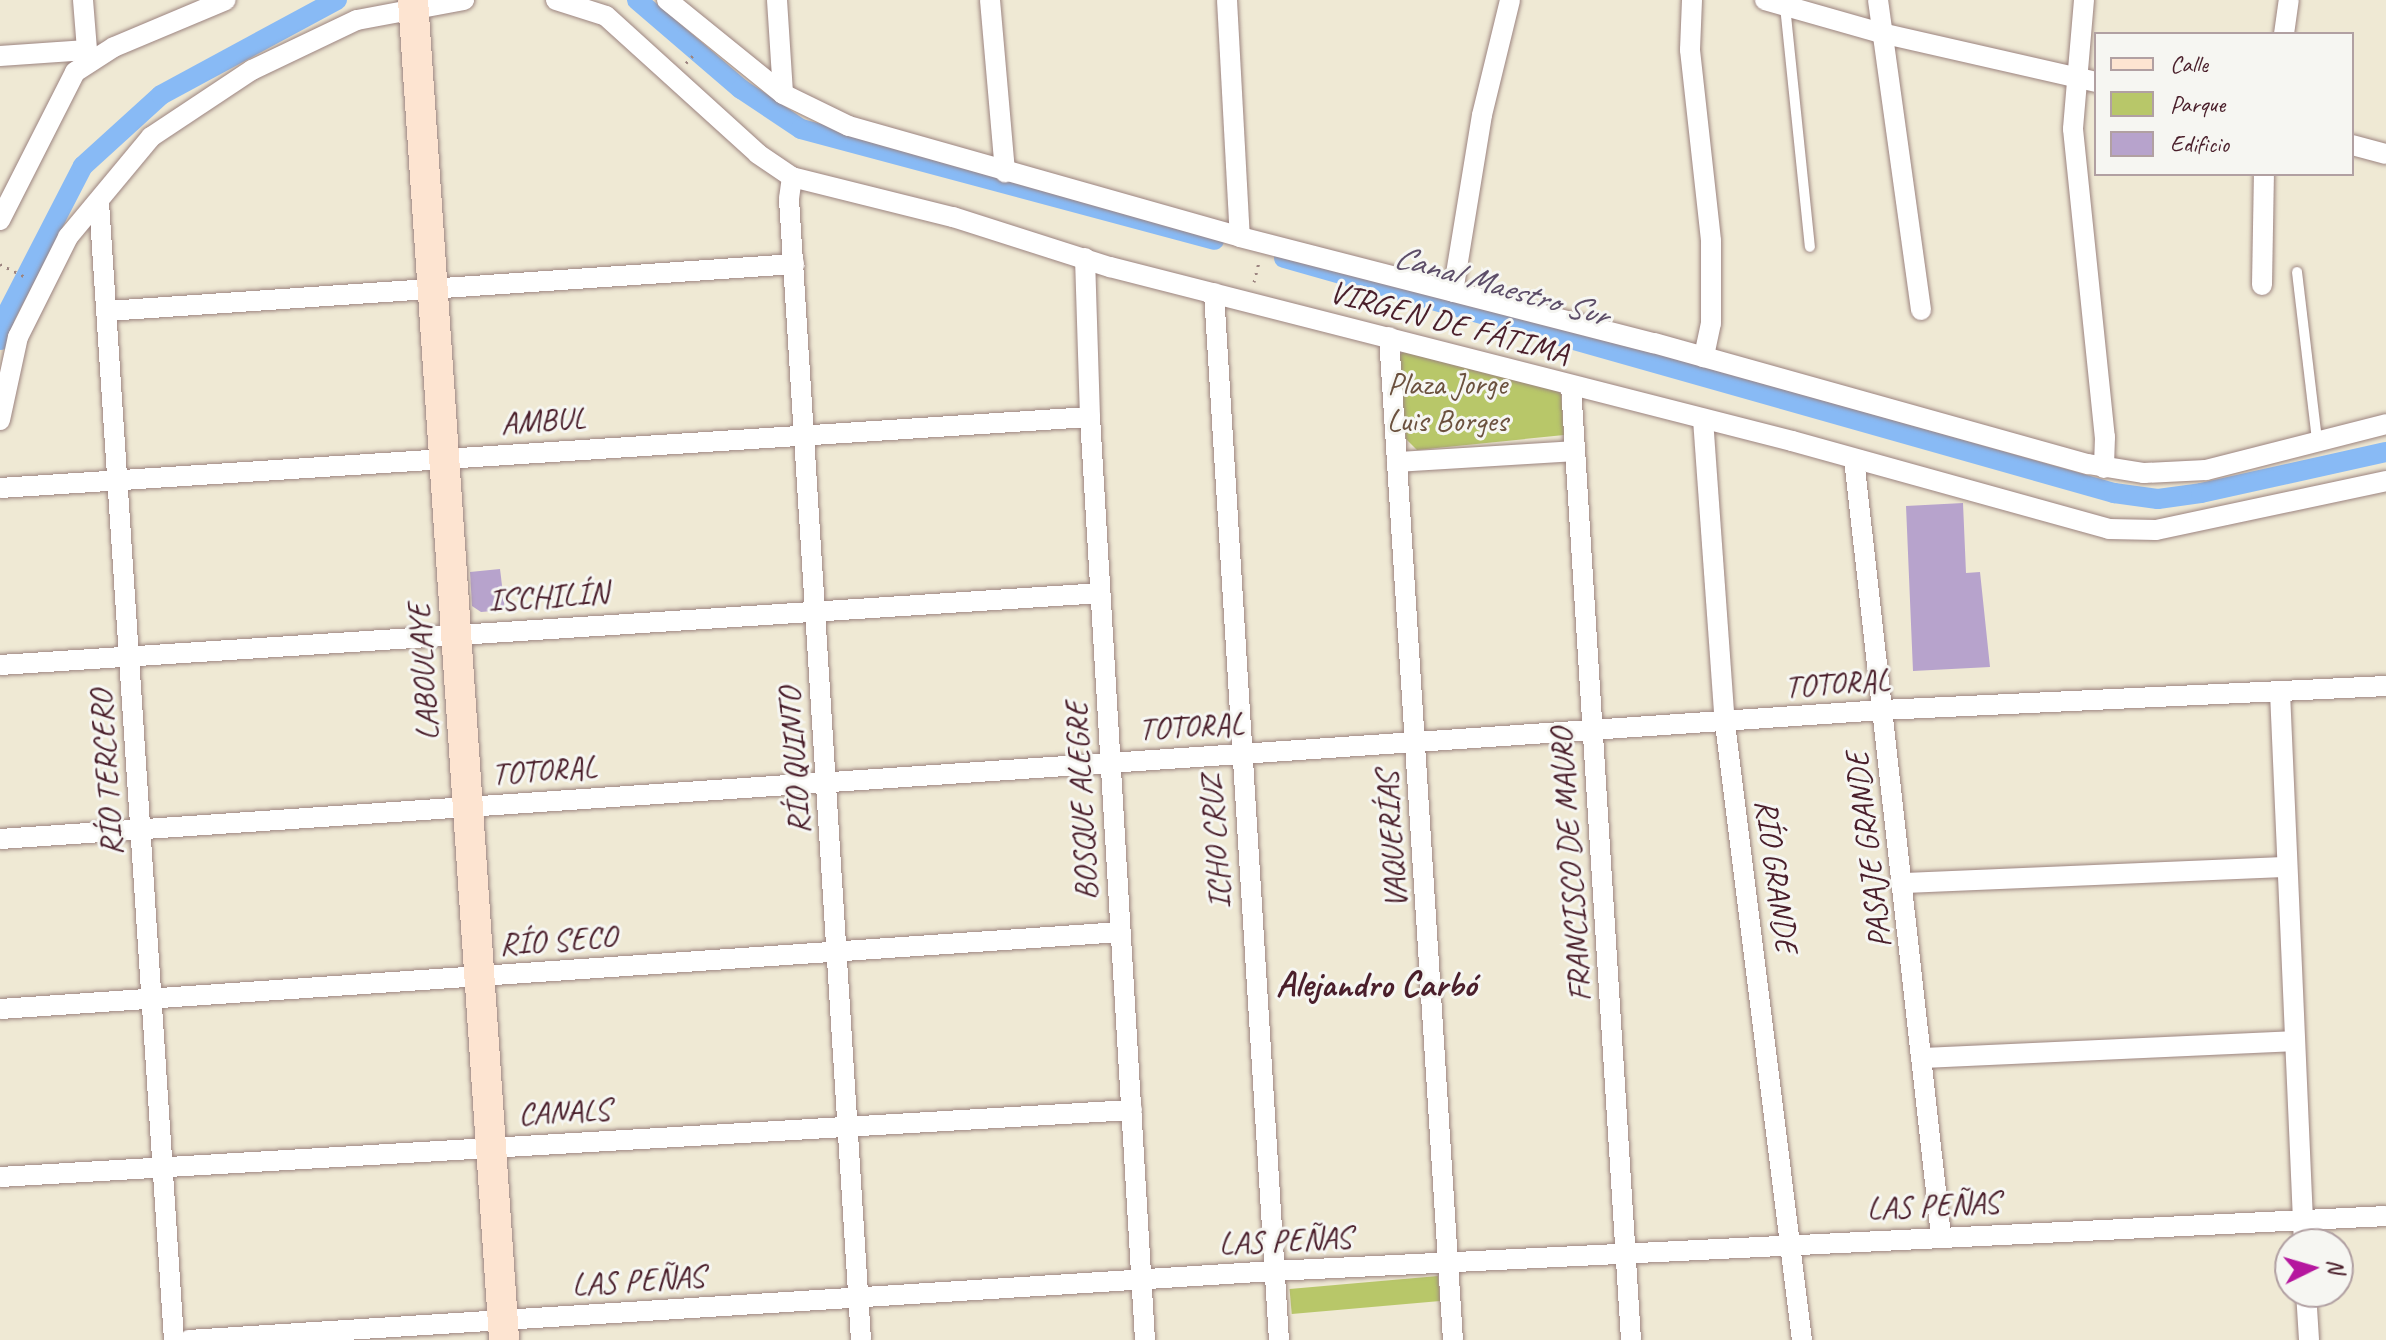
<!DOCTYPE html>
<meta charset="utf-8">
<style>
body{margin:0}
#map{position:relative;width:2386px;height:1340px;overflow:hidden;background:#efe9d4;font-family:Caveat,sans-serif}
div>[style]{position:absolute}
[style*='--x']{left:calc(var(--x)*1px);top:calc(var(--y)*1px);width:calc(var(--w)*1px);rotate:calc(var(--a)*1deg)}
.green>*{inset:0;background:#b8c769;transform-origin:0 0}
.canal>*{height:20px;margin:-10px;padding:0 10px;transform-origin:10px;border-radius:10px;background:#88baf5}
.building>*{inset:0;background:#b7a3cc}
.path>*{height:3px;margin-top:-1.5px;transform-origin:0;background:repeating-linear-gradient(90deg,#9c8480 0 2px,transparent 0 8px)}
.roads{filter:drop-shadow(0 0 2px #9c8480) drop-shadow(0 0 2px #9c8480)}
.lane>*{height:10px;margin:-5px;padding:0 5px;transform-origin:5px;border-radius:5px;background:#fff}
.street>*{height:20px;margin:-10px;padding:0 10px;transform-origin:10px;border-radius:10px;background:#fff}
.secondary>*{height:30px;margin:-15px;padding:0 15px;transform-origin:15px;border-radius:15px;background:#fde4d1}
span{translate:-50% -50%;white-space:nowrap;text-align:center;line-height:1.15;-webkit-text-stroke:6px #f6f6f2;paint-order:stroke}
.street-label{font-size:32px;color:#4a1f2b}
.park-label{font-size:32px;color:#6b513e}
.water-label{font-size:34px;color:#5d4e68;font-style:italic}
.quarter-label{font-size:36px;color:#4a1f2b;font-weight:700}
.legend{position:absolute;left:2094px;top:32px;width:260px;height:144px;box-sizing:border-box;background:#f6f6f2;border:2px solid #b1a0a2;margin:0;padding:10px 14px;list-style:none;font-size:24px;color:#4a1f2b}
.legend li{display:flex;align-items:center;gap:16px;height:40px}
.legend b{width:40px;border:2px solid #b1a0a2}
.north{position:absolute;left:2274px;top:1228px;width:80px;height:80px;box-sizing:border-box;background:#f6f6f2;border:2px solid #b1a0a2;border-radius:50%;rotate:85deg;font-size:22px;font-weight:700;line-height:32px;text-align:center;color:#4a1f2b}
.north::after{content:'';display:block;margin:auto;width:28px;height:36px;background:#b5179e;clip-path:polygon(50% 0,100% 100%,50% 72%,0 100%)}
</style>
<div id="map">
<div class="green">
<div style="clip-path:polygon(1406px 350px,1555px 388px,1561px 394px,1564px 435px,1417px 450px,1406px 439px,1399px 355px)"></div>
<div style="left:1438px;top:1276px;width:25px;height:149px;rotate:85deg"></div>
</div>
<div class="canal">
<div style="--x:637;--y:0;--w:137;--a:40.6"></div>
<div style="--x:741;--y:89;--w:72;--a:33.7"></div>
<div style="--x:801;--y:129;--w:428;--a:15"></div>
<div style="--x:1284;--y:258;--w:863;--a:15.81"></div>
<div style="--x:2114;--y:493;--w:44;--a:7.8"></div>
<div style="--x:2158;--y:499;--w:43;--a:-7.9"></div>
<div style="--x:2201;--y:493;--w:189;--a:-12.5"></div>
<div style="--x:0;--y:340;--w:24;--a:-78"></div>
<div style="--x:5;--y:317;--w:170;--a:-62.7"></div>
<div style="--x:83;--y:166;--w:105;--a:-42.3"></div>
<div style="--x:161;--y:95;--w:200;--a:-28.4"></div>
</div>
<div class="building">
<div style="clip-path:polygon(1963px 503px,1966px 573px,1980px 572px,1990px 667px,1913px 671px,1906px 506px)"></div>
<div style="clip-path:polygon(500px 569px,505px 610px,481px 612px,472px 606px,470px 572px)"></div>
</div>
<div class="path">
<div style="--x:686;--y:63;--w:16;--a:-47"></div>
<div style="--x:0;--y:264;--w:28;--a:27"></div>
<div style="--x:1254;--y:282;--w:21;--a:-76"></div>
</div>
<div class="roads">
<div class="lane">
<div style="--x:1785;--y:6;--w:242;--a:84.1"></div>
<div style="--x:2297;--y:272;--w:168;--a:83.2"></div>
</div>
<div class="street">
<div style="--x:83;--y:0;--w:62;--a:85.4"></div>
<div style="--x:556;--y:0;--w:52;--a:17.7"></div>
<div style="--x:606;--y:16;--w:205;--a:42.2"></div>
<div style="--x:758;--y:154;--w:41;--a:34.1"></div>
<div style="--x:792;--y:177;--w:166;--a:14"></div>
<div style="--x:953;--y:217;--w:165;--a:17.7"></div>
<div style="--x:1110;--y:267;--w:704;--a:14.31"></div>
<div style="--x:1792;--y:441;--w:329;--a:15.5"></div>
<div style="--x:2109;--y:529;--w:47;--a:1.2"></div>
<div style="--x:2156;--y:530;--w:235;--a:-12"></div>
<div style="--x:667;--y:0;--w:149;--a:39"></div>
<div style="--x:783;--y:94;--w:73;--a:25.9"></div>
<div style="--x:849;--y:126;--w:406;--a:15.8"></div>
<div style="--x:1240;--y:237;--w:427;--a:14.4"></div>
<div style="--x:1654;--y:343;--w:451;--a:15.6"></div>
<div style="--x:2088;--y:464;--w:57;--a:9.1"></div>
<div style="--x:2144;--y:473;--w:62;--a:-2.8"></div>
<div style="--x:2206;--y:470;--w:186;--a:-14.3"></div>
<div style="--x:777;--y:0;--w:94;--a:86.3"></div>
<div style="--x:990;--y:0;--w:173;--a:85"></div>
<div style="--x:1227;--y:0;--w:237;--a:86.9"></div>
<div style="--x:1692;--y:0;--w:50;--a:92.3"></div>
<div style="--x:1690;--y:50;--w:192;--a:83.7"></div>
<div style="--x:1711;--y:241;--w:82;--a:90"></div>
<div style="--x:1711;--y:323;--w:35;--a:102"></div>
<div style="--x:1765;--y:0;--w:121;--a:15.9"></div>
<div style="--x:1881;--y:33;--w:221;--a:12.8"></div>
<div style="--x:1878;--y:0;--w:313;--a:82.1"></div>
<div style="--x:2084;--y:0;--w:129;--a:94.9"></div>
<div style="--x:2073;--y:129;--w:310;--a:84.1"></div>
<div style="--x:2105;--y:437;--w:31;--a:92"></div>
<div style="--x:2284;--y:34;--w:34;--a:-82"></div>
<div style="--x:0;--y:56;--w:87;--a:-3.9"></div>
<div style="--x:2352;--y:145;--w:35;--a:15"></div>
<div style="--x:792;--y:177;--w:22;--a:98"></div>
<div style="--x:789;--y:199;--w:1143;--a:86.39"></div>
<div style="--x:99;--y:202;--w:1140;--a:86.23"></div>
<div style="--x:0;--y:220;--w:166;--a:-63.1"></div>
<div style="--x:75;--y:72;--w:46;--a:-32.7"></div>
<div style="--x:114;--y:47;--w:121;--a:-22.8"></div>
<div style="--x:1085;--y:258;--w:159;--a:88.2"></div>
<div style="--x:1090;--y:417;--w:925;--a:86.59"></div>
<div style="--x:2262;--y:285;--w:111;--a:-89"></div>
<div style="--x:1453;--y:292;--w:179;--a:-80.7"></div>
<div style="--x:1482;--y:115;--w:118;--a:-76.3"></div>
<div style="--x:1214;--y:293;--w:1049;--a:86.45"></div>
<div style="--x:107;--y:311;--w:689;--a:-3.91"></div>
<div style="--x:1389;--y:337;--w:1005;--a:86.35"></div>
<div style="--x:1571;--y:386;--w:956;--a:86.4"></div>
<div style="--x:1703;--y:419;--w:305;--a:85.9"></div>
<div style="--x:1725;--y:723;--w:622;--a:82.89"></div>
<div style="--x:0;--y:420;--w:85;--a:-77.8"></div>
<div style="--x:18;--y:337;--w:112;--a:-63.4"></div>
<div style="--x:68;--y:237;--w:130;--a:-50.3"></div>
<div style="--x:151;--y:137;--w:121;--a:-33.6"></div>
<div style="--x:252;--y:70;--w:116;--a:-25.5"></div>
<div style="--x:357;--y:20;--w:109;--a:-10.6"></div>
<div style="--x:1854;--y:459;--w:782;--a:83.61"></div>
<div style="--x:1397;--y:462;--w:178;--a:-3.5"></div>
<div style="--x:0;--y:488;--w:1092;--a:-3.73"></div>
<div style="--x:0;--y:665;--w:1102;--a:-3.74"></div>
<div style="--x:2280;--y:692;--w:553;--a:87.51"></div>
<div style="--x:0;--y:839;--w:1887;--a:-3.92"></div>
<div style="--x:1883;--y:710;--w:504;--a:-2.73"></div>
<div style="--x:1903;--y:883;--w:383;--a:-2.4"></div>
<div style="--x:0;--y:1009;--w:1123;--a:-3.93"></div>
<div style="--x:1922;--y:1058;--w:371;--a:-2.6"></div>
<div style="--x:0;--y:1177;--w:1134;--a:-3.39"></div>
<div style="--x:2306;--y:1292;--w:48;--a:86.4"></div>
<div style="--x:189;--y:1340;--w:1087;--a:-3.64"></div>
<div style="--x:1274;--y:1271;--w:1113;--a:-2.83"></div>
</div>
<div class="secondary">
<div style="--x:413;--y:0;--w:1343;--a:86.11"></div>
</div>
</div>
<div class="street-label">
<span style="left:1449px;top:323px;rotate:15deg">VIRGEN DE FÁTIMA</span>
<span style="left:543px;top:421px;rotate:-4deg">AMBUL</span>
<span style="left:548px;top:597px;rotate:-4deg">ISCHILÍN</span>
<span style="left:424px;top:672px;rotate:-94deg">LABOULAYE</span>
<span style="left:1837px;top:684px;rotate:-4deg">TOTORAL</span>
<span style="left:1191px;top:727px;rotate:-3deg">TOTORAL</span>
<span style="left:795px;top:761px;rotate:-94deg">RÍO QUINTO</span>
<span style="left:544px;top:771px;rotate:-4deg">TOTORAL</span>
<span style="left:107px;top:773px;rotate:-94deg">RÍO TERCERO</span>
<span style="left:1082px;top:801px;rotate:-93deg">BOSQUE ALEGRE</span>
<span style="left:1392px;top:840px;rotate:-94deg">VAQUERÍAS</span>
<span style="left:1216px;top:842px;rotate:-94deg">ICHO CRUZ</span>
<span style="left:1869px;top:850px;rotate:-97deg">PASAJE GRANDE</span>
<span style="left:1571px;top:865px;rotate:-94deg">FRANCISCO DE MAURO</span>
<span style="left:1776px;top:876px;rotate:82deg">RÍO GRANDE</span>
<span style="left:558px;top:941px;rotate:-4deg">RÍO SECO</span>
<span style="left:564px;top:1112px;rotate:-3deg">CANALS</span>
<span style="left:1933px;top:1206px;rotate:-3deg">LAS PEÑAS</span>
<span style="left:1285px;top:1241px;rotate:-3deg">LAS PEÑAS</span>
<span style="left:638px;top:1281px;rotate:-4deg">LAS PEÑAS</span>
</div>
<div class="park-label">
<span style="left:1447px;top:403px">Plaza Jorge<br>Luis Borges</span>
</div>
<div class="water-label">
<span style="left:1501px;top:285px;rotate:16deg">Canal Maestro Sur</span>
</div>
<div class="quarter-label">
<span style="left:1376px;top:985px">Alejandro Carbó</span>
</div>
<ul class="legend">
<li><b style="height:10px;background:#fde4d1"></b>Calle</li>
<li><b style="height:22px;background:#b8c769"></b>Parque</li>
<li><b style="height:22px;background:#b7a3cc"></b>Edificio</li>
</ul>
<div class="north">N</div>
</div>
